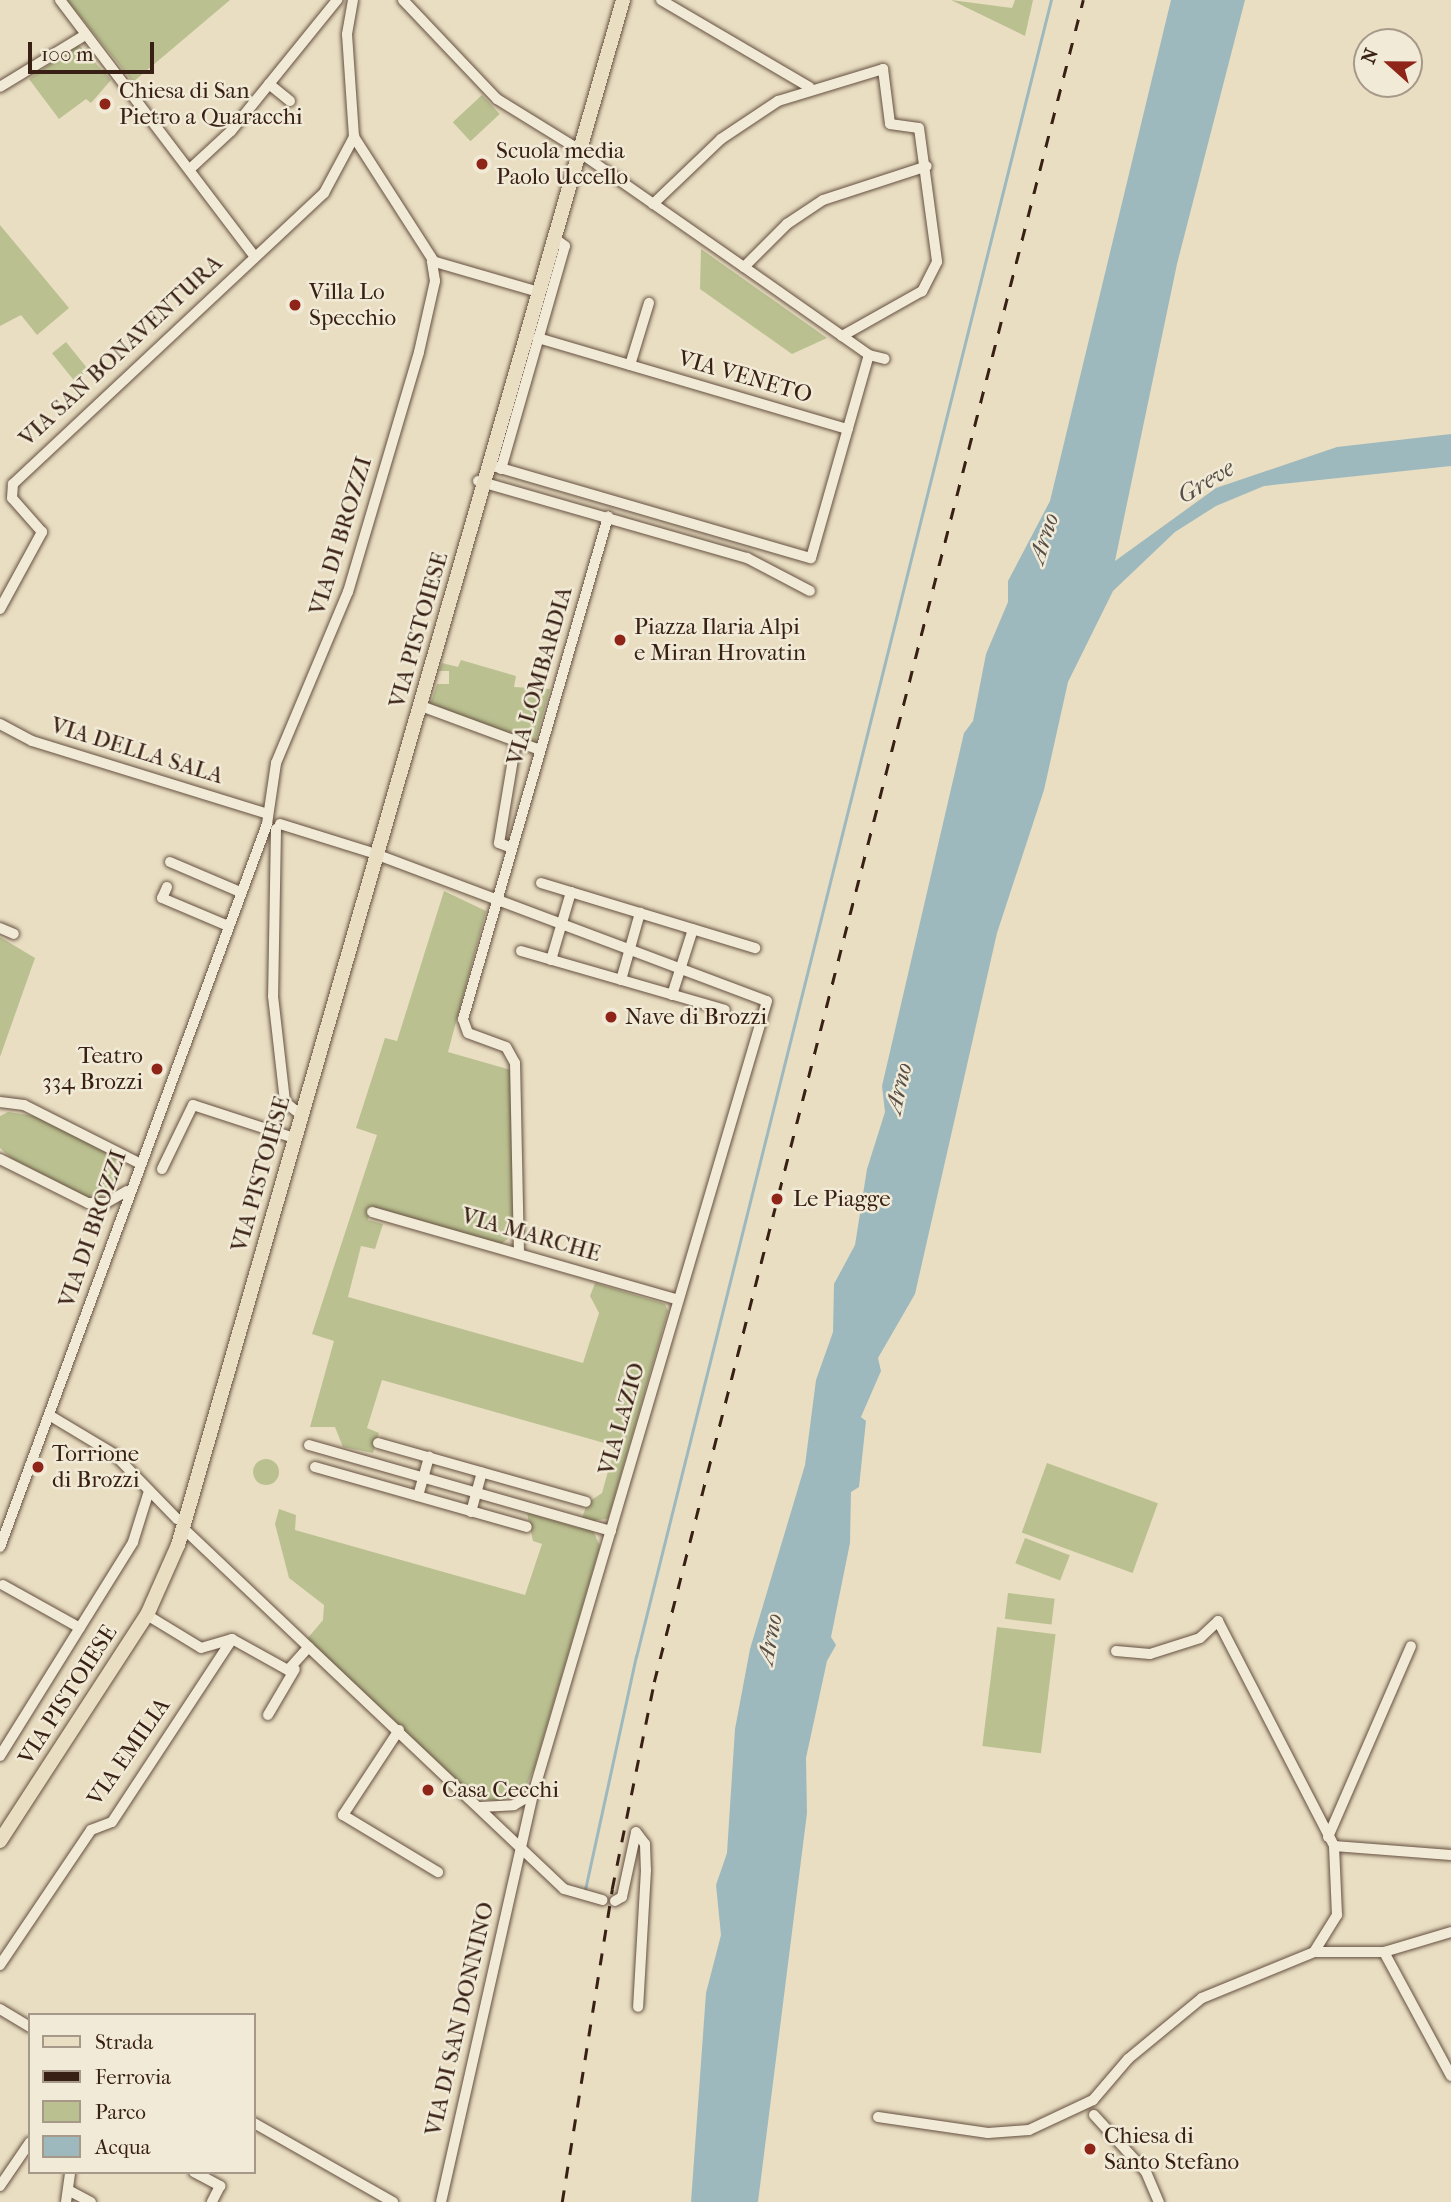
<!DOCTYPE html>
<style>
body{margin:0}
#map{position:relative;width:1451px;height:2202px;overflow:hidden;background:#e9dec2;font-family:"IM FELL French Canon",serif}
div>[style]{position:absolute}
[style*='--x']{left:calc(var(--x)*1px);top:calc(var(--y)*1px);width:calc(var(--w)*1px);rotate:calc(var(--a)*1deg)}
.green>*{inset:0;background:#bac090;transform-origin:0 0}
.round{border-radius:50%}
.water>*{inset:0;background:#9db9be}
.stream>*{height:2.5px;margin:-1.25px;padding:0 1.25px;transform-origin:1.25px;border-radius:1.25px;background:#9db9be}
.roads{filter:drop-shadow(0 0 2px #655040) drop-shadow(0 0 2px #655040)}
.minor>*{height:10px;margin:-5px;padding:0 5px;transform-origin:5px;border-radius:5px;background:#f1ead7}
.major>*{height:14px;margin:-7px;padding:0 7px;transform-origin:7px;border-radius:7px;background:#e9dec2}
.rail>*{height:2.5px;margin-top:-1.25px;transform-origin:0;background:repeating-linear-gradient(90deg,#392014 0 12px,transparent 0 24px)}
.dots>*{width:19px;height:19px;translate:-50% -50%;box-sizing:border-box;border:4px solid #f1ead7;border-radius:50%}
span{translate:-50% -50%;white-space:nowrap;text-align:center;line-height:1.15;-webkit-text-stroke:5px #f1ead7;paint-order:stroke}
.poi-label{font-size:23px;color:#392014}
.left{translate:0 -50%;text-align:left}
.right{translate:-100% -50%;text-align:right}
.street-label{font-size:23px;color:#392014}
.water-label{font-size:24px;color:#574e47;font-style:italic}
.legend{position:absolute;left:28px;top:2013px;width:228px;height:161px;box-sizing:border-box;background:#f1ead7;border:2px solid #a79989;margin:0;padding:9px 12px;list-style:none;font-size:21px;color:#392014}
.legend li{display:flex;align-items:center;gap:14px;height:35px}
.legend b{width:35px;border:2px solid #a79989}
.north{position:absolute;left:1353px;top:28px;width:70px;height:70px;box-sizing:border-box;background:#f1ead7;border:2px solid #a79989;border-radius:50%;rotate:291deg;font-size:19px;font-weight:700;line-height:28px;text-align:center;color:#392014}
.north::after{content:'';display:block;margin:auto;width:24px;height:32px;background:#8f2418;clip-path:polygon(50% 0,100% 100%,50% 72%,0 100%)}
.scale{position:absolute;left:28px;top:42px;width:126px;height:32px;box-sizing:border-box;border:4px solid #392014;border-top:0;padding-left:9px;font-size:21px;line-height:24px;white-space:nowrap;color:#392014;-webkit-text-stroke:5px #f1ead7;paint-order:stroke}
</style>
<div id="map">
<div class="green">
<div style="clip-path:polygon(67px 0,230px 0,133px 82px)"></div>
<div style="clip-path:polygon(951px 0,1012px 8px,1015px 0,1033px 0,1025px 36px)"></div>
<div style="clip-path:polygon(78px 44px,111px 80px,91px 103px,86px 99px,59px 119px,29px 79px)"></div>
<div style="left:482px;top:95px;width:26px;height:40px;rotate:47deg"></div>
<div style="clip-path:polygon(0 225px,69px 308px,37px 335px,21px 315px,0 326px)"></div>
<div style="clip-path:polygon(701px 249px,827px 338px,792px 354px,700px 289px)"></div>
<div style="left:66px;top:342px;width:36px;height:18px;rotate:51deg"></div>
<div style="clip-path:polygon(461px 660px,516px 676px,514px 687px,550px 689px,535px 743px,430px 705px,437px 684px,449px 684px,449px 671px,439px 671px,442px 663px,458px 667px)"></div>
<div style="clip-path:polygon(444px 891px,486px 911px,448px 1052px,511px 1070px,513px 1235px,501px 1244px,372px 1207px,368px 1220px,383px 1224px,375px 1249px,361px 1246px,348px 1297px,583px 1363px,599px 1313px,590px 1296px,595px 1283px,665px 1304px,668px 1311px,608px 1519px,596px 1520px,593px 1531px,600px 1546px,534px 1769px,525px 1788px,500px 1802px,475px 1797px,307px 1639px,323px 1620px,324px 1605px,289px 1578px,275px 1524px,279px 1509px,296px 1515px,295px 1530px,525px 1595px,542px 1544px,533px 1541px,527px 1513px,579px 1528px,587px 1503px,602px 1493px,615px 1446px,382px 1380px,367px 1428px,379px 1433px,373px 1453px,343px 1447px,335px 1427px,310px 1427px,334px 1341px,312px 1334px,377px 1135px,356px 1128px,385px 1038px,397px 1041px)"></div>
<div style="clip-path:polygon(0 937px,35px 958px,0 1057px)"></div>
<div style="clip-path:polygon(8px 1112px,35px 1116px,115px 1157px,117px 1182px,102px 1197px,89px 1198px,11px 1158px,0 1148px,0 1116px)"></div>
<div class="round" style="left:253px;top:1459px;width:26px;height:26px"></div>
<div style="left:1047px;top:1463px;width:118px;height:74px;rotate:20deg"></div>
<div style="left:1025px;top:1538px;width:48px;height:27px;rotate:21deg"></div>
<div style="left:1008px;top:1593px;width:47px;height:26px;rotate:7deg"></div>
<div style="left:997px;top:1627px;width:59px;height:120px;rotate:7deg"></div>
</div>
<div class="water">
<div style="clip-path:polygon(1171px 0,1245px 0,1177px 264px,1115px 561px,1216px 488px,1337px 447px,1451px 434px,1451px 466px,1264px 486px,1216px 506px,1175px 532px,1113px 591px,1068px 682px,1044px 790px,997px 933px,915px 1294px,878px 1358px,881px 1371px,861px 1417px,866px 1421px,859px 1487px,851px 1492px,850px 1543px,831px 1637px,836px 1645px,827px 1661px,806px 1758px,807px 1813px,758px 2202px,691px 2202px,706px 1993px,721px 1935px,716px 1885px,727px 1853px,735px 1729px,750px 1649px,805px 1465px,816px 1380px,833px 1332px,834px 1284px,855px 1245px,867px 1169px,885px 1112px,882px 1086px,964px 733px,973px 721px,986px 654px,1008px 602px,1008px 581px,1050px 501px)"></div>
</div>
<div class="stream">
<div style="--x:585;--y:1890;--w:239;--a:-77.7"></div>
<div style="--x:636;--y:1657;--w:1708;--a:-75.94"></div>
</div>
<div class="roads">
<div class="minor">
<div style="--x:60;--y:0;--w:321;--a:52.8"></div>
<div style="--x:353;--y:0;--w:35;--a:100"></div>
<div style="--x:347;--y:34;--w:103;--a:86.1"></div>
<div style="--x:354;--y:137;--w:146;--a:57.3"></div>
<div style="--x:403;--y:0;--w:137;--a:46.5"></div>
<div style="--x:497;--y:99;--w:89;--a:31.7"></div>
<div style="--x:661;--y:0;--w:172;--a:30.4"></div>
<div style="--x:269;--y:84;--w:27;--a:39"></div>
<div style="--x:0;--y:87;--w:96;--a:-31.4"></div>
<div style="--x:579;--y:152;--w:201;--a:34.9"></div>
<div style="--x:744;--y:267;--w:61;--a:-45"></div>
<div style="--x:787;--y:224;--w:43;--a:-33.7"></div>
<div style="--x:823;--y:200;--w:109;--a:-18.1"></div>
<div style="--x:191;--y:168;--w:54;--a:-42.8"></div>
<div style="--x:231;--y:131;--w:169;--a:-51"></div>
<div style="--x:653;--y:204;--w:94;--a:-43.7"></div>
<div style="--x:721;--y:139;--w:69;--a:-33.7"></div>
<div style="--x:778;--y:101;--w:110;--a:-16.9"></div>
<div style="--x:883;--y:69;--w:55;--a:82.7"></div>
<div style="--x:890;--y:124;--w:29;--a:8"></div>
<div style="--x:919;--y:128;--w:135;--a:82.3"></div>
<div style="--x:937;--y:262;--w:33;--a:117"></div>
<div style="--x:922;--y:291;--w:92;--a:150.6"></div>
<div style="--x:744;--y:267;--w:153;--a:35.1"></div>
<div style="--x:869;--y:355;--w:16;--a:14"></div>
<div style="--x:538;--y:338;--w:323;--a:16.4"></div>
<div style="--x:630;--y:365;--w:65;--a:-73"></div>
<div style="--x:490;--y:465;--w:334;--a:16.2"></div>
<div style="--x:811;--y:558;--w:211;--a:-74.1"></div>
<div style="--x:501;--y:469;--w:232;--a:-74"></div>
<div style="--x:565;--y:246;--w:14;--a:-144"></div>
<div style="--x:478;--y:481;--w:280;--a:16"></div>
<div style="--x:747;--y:558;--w:71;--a:27.6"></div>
<div style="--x:0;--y:609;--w:88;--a:-61.4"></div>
<div style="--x:42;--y:532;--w:45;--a:-131.4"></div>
<div style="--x:12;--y:498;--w:14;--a:-86"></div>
<div style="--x:13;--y:484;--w:426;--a:-43.1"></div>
<div style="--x:324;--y:193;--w:64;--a:-61.8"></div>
<div style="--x:421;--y:706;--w:127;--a:20.3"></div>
<div style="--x:0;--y:724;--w:36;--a:28"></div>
<div style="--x:32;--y:741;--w:243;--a:17.2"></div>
<div style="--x:280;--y:824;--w:94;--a:17.3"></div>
<div style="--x:276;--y:829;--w:167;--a:91"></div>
<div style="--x:273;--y:996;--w:107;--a:83.5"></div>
<div style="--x:285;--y:1102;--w:14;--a:39"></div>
<div style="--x:512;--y:848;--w:14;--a:-159"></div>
<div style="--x:499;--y:843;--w:103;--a:-80.5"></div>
<div style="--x:378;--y:855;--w:415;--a:20.6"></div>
<div style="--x:767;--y:1001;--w:827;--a:106.44"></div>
<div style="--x:533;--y:1794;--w:418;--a:102.7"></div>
<div style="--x:170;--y:862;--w:76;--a:23.2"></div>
<div style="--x:541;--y:883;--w:224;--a:16.9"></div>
<div style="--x:167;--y:887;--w:12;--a:114"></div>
<div style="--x:162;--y:898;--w:69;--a:22.9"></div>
<div style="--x:0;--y:928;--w:15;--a:23"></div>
<div style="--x:521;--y:951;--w:212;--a:16.1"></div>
<div style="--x:551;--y:960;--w:71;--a:-73.6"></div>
<div style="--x:621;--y:980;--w:70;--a:-74.2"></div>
<div style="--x:672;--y:995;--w:69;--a:-72.3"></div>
<div style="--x:0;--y:1102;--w:24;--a:7"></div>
<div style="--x:24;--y:1105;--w:127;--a:26.8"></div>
<div style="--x:0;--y:1159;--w:98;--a:26.6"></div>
<div style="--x:88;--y:1203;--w:18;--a:0"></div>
<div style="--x:106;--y:1203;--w:24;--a:-30"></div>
<div style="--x:162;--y:1169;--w:71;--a:-64.2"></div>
<div style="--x:193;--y:1105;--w:100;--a:18.1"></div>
<div style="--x:372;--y:1212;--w:318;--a:16"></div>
<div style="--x:519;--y:1253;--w:190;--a:-91.2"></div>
<div style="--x:515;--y:1063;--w:18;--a:-119"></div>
<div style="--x:506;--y:1047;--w:40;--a:-159.8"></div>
<div style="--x:468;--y:1033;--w:15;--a:-110"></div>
<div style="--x:463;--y:1019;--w:523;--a:-73.89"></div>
<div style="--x:49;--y:1415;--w:76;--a:31"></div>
<div style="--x:114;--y:1454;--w:91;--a:45.9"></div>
<div style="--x:378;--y:1443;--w:216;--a:15.8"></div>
<div style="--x:309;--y:1445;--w:314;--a:15.9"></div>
<div style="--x:315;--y:1467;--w:220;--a:15.8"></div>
<div style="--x:418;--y:1496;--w:41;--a:-74.2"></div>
<div style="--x:471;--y:1512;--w:41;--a:-74.6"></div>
<div style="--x:184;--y:1529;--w:523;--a:43.45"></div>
<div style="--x:564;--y:1889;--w:40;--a:16"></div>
<div style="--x:0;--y:1547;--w:771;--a:-69.73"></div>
<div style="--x:267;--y:824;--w:62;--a:-81.6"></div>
<div style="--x:276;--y:763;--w:186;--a:-67.2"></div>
<div style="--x:348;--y:592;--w:250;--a:-73.5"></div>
<div style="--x:419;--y:352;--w:73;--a:-77.3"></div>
<div style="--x:435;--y:281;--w:20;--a:-99"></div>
<div style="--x:432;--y:261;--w:111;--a:16.2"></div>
<div style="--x:3;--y:1585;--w:88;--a:29.2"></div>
<div style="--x:147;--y:1615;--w:63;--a:31.4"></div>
<div style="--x:201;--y:1648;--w:32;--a:-16"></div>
<div style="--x:232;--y:1639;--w:64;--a:29"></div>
<div style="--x:288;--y:1670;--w:31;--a:-48"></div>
<div style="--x:1116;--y:1651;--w:34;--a:5"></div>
<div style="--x:1150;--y:1654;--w:52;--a:-17.7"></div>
<div style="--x:1200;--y:1638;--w:25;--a:-43"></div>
<div style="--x:1218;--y:1621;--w:253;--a:62.7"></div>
<div style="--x:268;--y:1715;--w:53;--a:-59.6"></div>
<div style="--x:399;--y:1730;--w:102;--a:123.4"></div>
<div style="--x:343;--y:1815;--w:111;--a:31"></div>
<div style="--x:0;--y:1756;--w:252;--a:-58.1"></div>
<div style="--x:133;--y:1542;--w:50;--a:-72.6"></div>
<div style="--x:480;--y:1807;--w:34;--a:-3"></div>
<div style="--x:514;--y:1805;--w:22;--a:-30"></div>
<div style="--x:1328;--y:1837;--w:208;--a:-66.5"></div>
<div style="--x:1334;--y:1846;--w:117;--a:4.4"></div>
<div style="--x:615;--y:1901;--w:8;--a:-30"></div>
<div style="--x:622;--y:1897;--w:66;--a:-77.8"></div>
<div style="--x:636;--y:1832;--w:15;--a:53"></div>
<div style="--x:645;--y:1844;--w:26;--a:88"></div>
<div style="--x:646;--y:1870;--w:137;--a:93.3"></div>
<div style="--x:1314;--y:1952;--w:44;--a:-58.1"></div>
<div style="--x:1337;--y:1915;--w:69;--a:-92.5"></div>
<div style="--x:1384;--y:1952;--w:141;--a:61.6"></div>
<div style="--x:0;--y:1965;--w:163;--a:-56"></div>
<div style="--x:91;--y:1830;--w:22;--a:-21"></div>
<div style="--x:112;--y:1822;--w:219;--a:-56.7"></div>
<div style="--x:0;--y:2009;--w:35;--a:31"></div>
<div style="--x:1093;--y:2100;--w:54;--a:-49.5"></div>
<div style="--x:1128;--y:2059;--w:96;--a:-39.5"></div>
<div style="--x:1202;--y:1998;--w:121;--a:-22.3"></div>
<div style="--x:1314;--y:1952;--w:70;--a:0"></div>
<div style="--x:1384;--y:1952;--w:70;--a:-16.6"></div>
<div style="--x:1094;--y:2115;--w:77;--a:47.6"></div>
<div style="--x:1146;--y:2172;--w:33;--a:67"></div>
<div style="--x:878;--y:2117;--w:111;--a:8.3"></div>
<div style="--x:988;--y:2133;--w:41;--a:-4.2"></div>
<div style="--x:1029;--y:2130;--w:71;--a:-25.1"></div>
<div style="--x:254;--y:2123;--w:160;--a:29.6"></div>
<div style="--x:194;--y:2172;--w:30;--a:28"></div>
<div style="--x:220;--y:2186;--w:18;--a:117"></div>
<div style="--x:0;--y:2186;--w:53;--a:-55.7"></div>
<div style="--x:68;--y:2190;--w:26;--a:28"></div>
<div style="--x:66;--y:2202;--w:30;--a:-82"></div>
</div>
<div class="major">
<div style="--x:0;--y:1841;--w:270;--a:-57"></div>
<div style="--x:147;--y:1615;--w:77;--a:-66.1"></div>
<div style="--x:178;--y:1545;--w:1608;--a:-73.93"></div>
</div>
</div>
<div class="rail">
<div style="--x:562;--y:2202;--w:317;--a:-80.9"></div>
<div style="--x:612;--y:1889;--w:211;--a:-78.5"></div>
<div style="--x:654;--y:1682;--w:1736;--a:-75.69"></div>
</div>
<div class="dots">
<div style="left:105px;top:104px;background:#8f2418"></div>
<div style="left:482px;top:164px;background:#8f2418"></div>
<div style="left:295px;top:305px;background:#8f2418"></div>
<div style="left:620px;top:640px;background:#8f2418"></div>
<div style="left:611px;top:1017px;background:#8f2418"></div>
<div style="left:157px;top:1069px;background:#8f2418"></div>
<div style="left:777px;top:1199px;background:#8f2418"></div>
<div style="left:38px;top:1467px;background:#8f2418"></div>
<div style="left:428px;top:1790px;background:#8f2418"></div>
<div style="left:1090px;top:2149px;background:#8f2418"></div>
</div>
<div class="poi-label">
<span class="left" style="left:119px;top:104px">Chiesa di San<br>Pietro a Quaracchi</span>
<span class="left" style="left:496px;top:164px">Scuola media<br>Paolo Uccello</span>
<span class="left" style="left:309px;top:305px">Villa Lo<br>Specchio</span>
<span class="left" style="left:634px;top:640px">Piazza Ilaria Alpi<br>e Miran Hrovatin</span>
<span class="left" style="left:625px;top:1017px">Nave di Brozzi</span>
<span class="right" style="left:143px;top:1069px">Teatro<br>334 Brozzi</span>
<span class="left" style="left:793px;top:1199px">Le Piagge</span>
<span class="left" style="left:52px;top:1467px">Torrione<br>di Brozzi</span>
<span class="left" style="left:442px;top:1790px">Casa Cecchi</span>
<span class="left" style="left:1104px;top:2149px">Chiesa di<br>Santo Stefano</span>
</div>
<div class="street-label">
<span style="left:121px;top:351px;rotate:-43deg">VIA SAN BONAVENTURA</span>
<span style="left:745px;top:377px;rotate:16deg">VIA VENETO</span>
<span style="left:341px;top:536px;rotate:-73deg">VIA DI BROZZI</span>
<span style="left:419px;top:630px;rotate:-74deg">VIA PISTOIESE</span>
<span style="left:540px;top:676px;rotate:-74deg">VIA LOMBARDIA</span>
<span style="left:137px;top:751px;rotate:17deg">VIA DELLA SALA</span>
<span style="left:261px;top:1174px;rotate:-74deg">VIA PISTOIESE</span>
<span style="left:93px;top:1229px;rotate:-71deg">VIA DI BROZZI</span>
<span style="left:531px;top:1235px;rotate:16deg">VIA MARCHE</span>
<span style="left:622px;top:1419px;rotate:-74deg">VIA LAZIO</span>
<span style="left:68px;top:1695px;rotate:-57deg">VIA PISTOIESE</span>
<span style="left:129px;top:1752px;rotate:-55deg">VIA EMILIA</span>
<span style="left:460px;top:2019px;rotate:-77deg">VIA DI SAN DONNINO</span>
</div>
<div class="water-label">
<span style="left:1206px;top:482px;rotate:-31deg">Greve</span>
<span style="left:1044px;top:538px;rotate:-72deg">Arno</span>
<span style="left:899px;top:1088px;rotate:-77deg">Arno</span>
<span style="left:770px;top:1639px;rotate:-79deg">Arno</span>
</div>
<ul class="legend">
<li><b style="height:9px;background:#e9dec2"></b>Strada</li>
<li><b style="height:9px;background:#392014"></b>Ferrovia</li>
<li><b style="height:19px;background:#bac090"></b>Parco</li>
<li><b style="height:19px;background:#9db9be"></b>Acqua</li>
</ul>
<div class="north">N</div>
<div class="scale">100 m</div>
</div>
